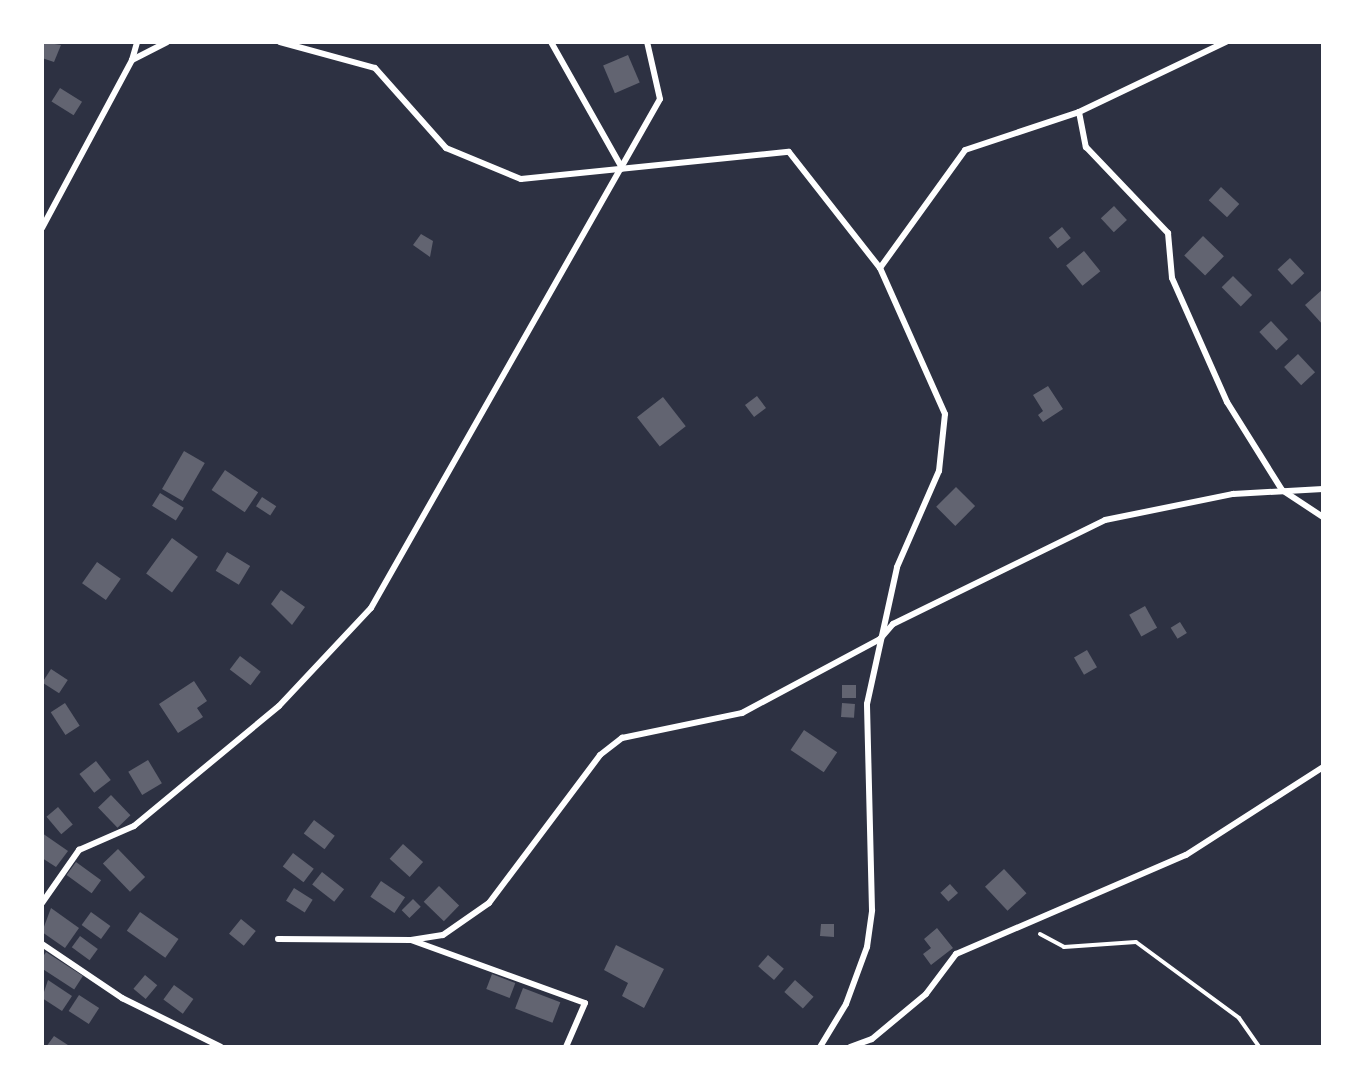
<!DOCTYPE html>
<style>
body{margin:0}
#map{position:relative;width:1365px;height:1089px;overflow:hidden;background:#2d3142;font-family:Literata,serif}
div>[style]{position:absolute}
[style*='--x']{left:calc(var(--x)*1px);top:calc(var(--y)*1px);width:calc(var(--w)*1px);rotate:calc(var(--a)*1deg)}
.building>*{inset:0;background:#626471;transform-origin:0 0}
.path>*{height:4px;margin:-2px;padding:0 2px;transform-origin:2px;border-radius:2px;background:#fff}
.minor>*{height:6px;margin:-3px;padding:0 3px;transform-origin:3px;border-radius:3px;background:#fff}
span{translate:-50% -50%;white-space:nowrap;text-align:center;line-height:1.15;-webkit-text-stroke:5px #fff;paint-order:stroke}
.frame{position:absolute;inset:0;border:44px solid #fff;pointer-events:none}
</style>
<div id="map">
<div class="building">
<div style="clip-path:polygon(42px 42px,61px 45px,54px 62px,42px 58px)"></div>
<div style="left:628px;top:55px;width:30px;height:27px;rotate:67deg"></div>
<div style="left:60px;top:88px;width:26px;height:16px;rotate:32deg"></div>
<div style="left:1221px;top:187px;width:25px;height:18px;rotate:43deg"></div>
<div style="left:1114px;top:206px;width:19px;height:18px;rotate:47deg"></div>
<div style="left:1062px;top:227px;width:14px;height:17px;rotate:51deg"></div>
<div style="clip-path:polygon(421px 234px,433px 241px,430px 257px,413px 245px)"></div>
<div style="left:1203px;top:236px;width:29px;height:27px;rotate:44deg"></div>
<div style="left:1084px;top:251px;width:26px;height:23px;rotate:51deg"></div>
<div style="left:1290px;top:258px;width:21px;height:17px;rotate:47deg"></div>
<div style="left:1233px;top:276px;width:27px;height:16px;rotate:45deg"></div>
<div style="clip-path:polygon(1323px 289px,1323px 325px,1305px 305px)"></div>
<div style="left:1271px;top:321px;width:25px;height:16px;rotate:47deg"></div>
<div style="left:1298px;top:354px;width:25px;height:19px;rotate:47deg"></div>
<div style="clip-path:polygon(1048px 386px,1063px 409px,1043px 422px,1038px 415px,1043px 411px,1033px 395px)"></div>
<div style="left:757px;top:396px;width:15px;height:15px;rotate:53deg"></div>
<div style="left:663px;top:397px;width:37px;height:33px;rotate:52deg"></div>
<div style="left:184px;top:451px;width:24px;height:44px;rotate:30deg"></div>
<div style="left:225px;top:470px;width:40px;height:24px;rotate:34deg"></div>
<div style="left:956px;top:487px;width:27px;height:28px;rotate:45deg"></div>
<div style="left:160px;top:493px;width:28px;height:15px;rotate:32deg"></div>
<div style="left:262px;top:497px;width:17px;height:11px;rotate:33deg"></div>
<div style="left:172px;top:538px;width:32px;height:44px;rotate:36deg"></div>
<div style="left:227px;top:552px;width:27px;height:22px;rotate:31deg"></div>
<div style="left:97px;top:562px;width:29px;height:26px;rotate:35deg"></div>
<div style="clip-path:polygon(281px 590px,305px 607px,292px 625px,271px 604px)"></div>
<div style="left:1145px;top:606px;width:25px;height:18px;rotate:61deg"></div>
<div style="left:1180px;top:622px;width:13px;height:11px;rotate:58deg"></div>
<div style="left:1087px;top:650px;width:20px;height:15px;rotate:60deg"></div>
<div style="left:240px;top:656px;width:26px;height:17px;rotate:37deg"></div>
<div style="left:51px;top:669px;width:20px;height:16px;rotate:33deg"></div>
<div style="clip-path:polygon(194px 681px,207px 701px,197px 708px,203px 717px,178px 733px,159px 704px)"></div>
<div style="left:842px;top:685px;width:14px;height:13px"></div>
<div style="left:65px;top:703px;width:27px;height:17px;rotate:57deg"></div>
<div style="left:842px;top:703px;width:13px;height:14px;rotate:4deg"></div>
<div style="left:804px;top:730px;width:40px;height:24px;rotate:34deg"></div>
<div style="left:148px;top:760px;width:27px;height:23px;rotate:59deg"></div>
<div style="left:96px;top:761px;width:24px;height:21px;rotate:52deg"></div>
<div style="left:111px;top:795px;width:28px;height:18px;rotate:46deg"></div>
<div style="left:58px;top:807px;width:23px;height:15px;rotate:50deg"></div>
<div style="left:314px;top:820px;width:26px;height:17px;rotate:37deg"></div>
<div style="clip-path:polygon(42px 833px,68px 851px,56px 867px,42px 858px)"></div>
<div style="left:403px;top:844px;width:27px;height:20px;rotate:42deg"></div>
<div style="left:118px;top:849px;width:39px;height:21px;rotate:46deg"></div>
<div style="left:293px;top:853px;width:26px;height:17px;rotate:37deg"></div>
<div style="left:76px;top:862px;width:31px;height:16px;rotate:36deg"></div>
<div style="left:1004px;top:869px;width:33px;height:26px;rotate:47deg"></div>
<div style="left:322px;top:872px;width:28px;height:16px;rotate:38deg"></div>
<div style="left:381px;top:881px;width:29px;height:19px;rotate:34deg"></div>
<div style="left:950px;top:884px;width:12px;height:13px;rotate:48deg"></div>
<div style="left:439px;top:886px;width:28px;height:22px;rotate:44deg"></div>
<div style="left:294px;top:888px;width:22px;height:15px;rotate:32deg"></div>
<div style="left:413px;top:899px;width:11px;height:16px;rotate:45deg"></div>
<div style="clip-path:polygon(51px 908px,79px 928px,65px 948px,42px 932px)"></div>
<div style="left:91px;top:912px;width:24px;height:16px;rotate:36deg"></div>
<div style="left:140px;top:912px;width:47px;height:23px;rotate:35deg"></div>
<div style="left:241px;top:919px;width:19px;height:19px;rotate:39deg"></div>
<div style="clip-path:polygon(821px 924px,834px 924px,834px 937px,820px 936px)"></div>
<div style="clip-path:polygon(937px 928px,953px 948px,931px 965px,923px 954px,931px 948px,924px 939px)"></div>
<div style="left:80px;top:936px;width:22px;height:14px;rotate:36deg"></div>
<div style="clip-path:polygon(616px 945px,664px 969px,644px 1008px,622px 996px,628px 983px,604px 970px)"></div>
<div style="left:46px;top:952px;width:44px;height:16px;rotate:33deg"></div>
<div style="left:768px;top:955px;width:21px;height:15px;rotate:41deg"></div>
<div style="left:492px;top:974px;width:25px;height:16px;rotate:21deg"></div>
<div style="left:145px;top:975px;width:16px;height:18px;rotate:40deg"></div>
<div style="clip-path:polygon(48px 980px,72px 996px,62px 1011px,42px 998px)"></div>
<div style="left:795px;top:980px;width:25px;height:16px;rotate:42deg"></div>
<div style="left:174px;top:985px;width:24px;height:18px;rotate:36deg"></div>
<div style="left:523px;top:988px;width:40px;height:22px;rotate:21deg"></div>
<div style="left:79px;top:995px;width:24px;height:19px;rotate:33deg"></div>
<div style="clip-path:polygon(54px 1036px,71px 1047px,46px 1047px)"></div>
</div>
<div class="path">
<div style="--x:1040;--y:934;--w:27;--a:28"></div>
<div style="--x:1064;--y:947;--w:72;--a:-4"></div>
<div style="--x:1136;--y:942;--w:128;--a:36.4"></div>
<div style="--x:1239;--y:1018;--w:35;--a:55"></div>
</div>
<div class="minor">
<div style="--x:280;--y:42;--w:98;--a:15.3"></div>
<div style="--x:375;--y:68;--w:107;--a:48.4"></div>
<div style="--x:446;--y:148;--w:81;--a:22.5"></div>
<div style="--x:521;--y:179;--w:269;--a:-5.8"></div>
<div style="--x:789;--y:152;--w:147;--a:51.9"></div>
<div style="--x:551;--y:42;--w:145;--a:60.6"></div>
<div style="--x:132;--y:60;--w:19;--a:-74"></div>
<div style="--x:1079;--y:112;--w:36;--a:79"></div>
<div style="--x:1086;--y:147;--w:119;--a:46.4"></div>
<div style="--x:1168;--y:233;--w:45;--a:84.9"></div>
<div style="--x:1172;--y:278;--w:136;--a:66.1"></div>
<div style="--x:1227;--y:402;--w:104;--a:58"></div>
<div style="--x:1282;--y:490;--w:49;--a:33.4"></div>
<div style="--x:42;--y:228;--w:191;--a:-61.8"></div>
<div style="--x:132;--y:60;--w:39;--a:-27"></div>
<div style="--x:42;--y:903;--w:65;--a:-55.1"></div>
<div style="--x:79;--y:850;--w:60;--a:-23.6"></div>
<div style="--x:134;--y:826;--w:188;--a:-39.6"></div>
<div style="--x:279;--y:706;--w:134;--a:-46.8"></div>
<div style="--x:371;--y:608;--w:585;--a:-60.41"></div>
<div style="--x:660;--y:99;--w:58;--a:-102.8"></div>
<div style="--x:278;--y:939;--w:133;--a:0.4"></div>
<div style="--x:411;--y:940;--w:185;--a:19.9"></div>
<div style="--x:585;--y:1003;--w:48;--a:113.4"></div>
<div style="--x:411;--y:940;--w:32;--a:-9"></div>
<div style="--x:443;--y:935;--w:56;--a:-34.8"></div>
<div style="--x:489;--y:903;--w:185;--a:-53.1"></div>
<div style="--x:600;--y:755;--w:28;--a:-38"></div>
<div style="--x:622;--y:738;--w:123;--a:-11.8"></div>
<div style="--x:742;--y:713;--w:157;--a:-28.2"></div>
<div style="--x:880;--y:639;--w:20;--a:-49"></div>
<div style="--x:893;--y:624;--w:236;--a:-26.1"></div>
<div style="--x:1105;--y:520;--w:131;--a:-11.5"></div>
<div style="--x:1233;--y:494;--w:90;--a:-3.2"></div>
<div style="--x:42;--y:944;--w:97;--a:34"></div>
<div style="--x:122;--y:998;--w:110;--a:26.3"></div>
<div style="--x:820;--y:1047;--w:50;--a:-58.8"></div>
<div style="--x:846;--y:1004;--w:61;--a:-69.8"></div>
<div style="--x:867;--y:947;--w:37;--a:-82"></div>
<div style="--x:872;--y:910;--w:206;--a:-91.4"></div>
<div style="--x:867;--y:704;--w:140;--a:-77.6"></div>
<div style="--x:897;--y:567;--w:105;--a:-66.4"></div>
<div style="--x:939;--y:471;--w:57;--a:-84"></div>
<div style="--x:945;--y:414;--w:160;--a:-114"></div>
<div style="--x:880;--y:268;--w:145;--a:-54.2"></div>
<div style="--x:965;--y:150;--w:120;--a:-18.4"></div>
<div style="--x:1079;--y:112;--w:163;--a:-25.5"></div>
<div style="--x:850;--y:1047;--w:23;--a:-20"></div>
<div style="--x:872;--y:1039;--w:70;--a:-39.8"></div>
<div style="--x:926;--y:994;--w:50;--a:-53.1"></div>
<div style="--x:956;--y:954;--w:250;--a:-23.3"></div>
<div style="--x:1186;--y:855;--w:163;--a:-32.7"></div>
</div>
<div class="frame"></div>
</div>
